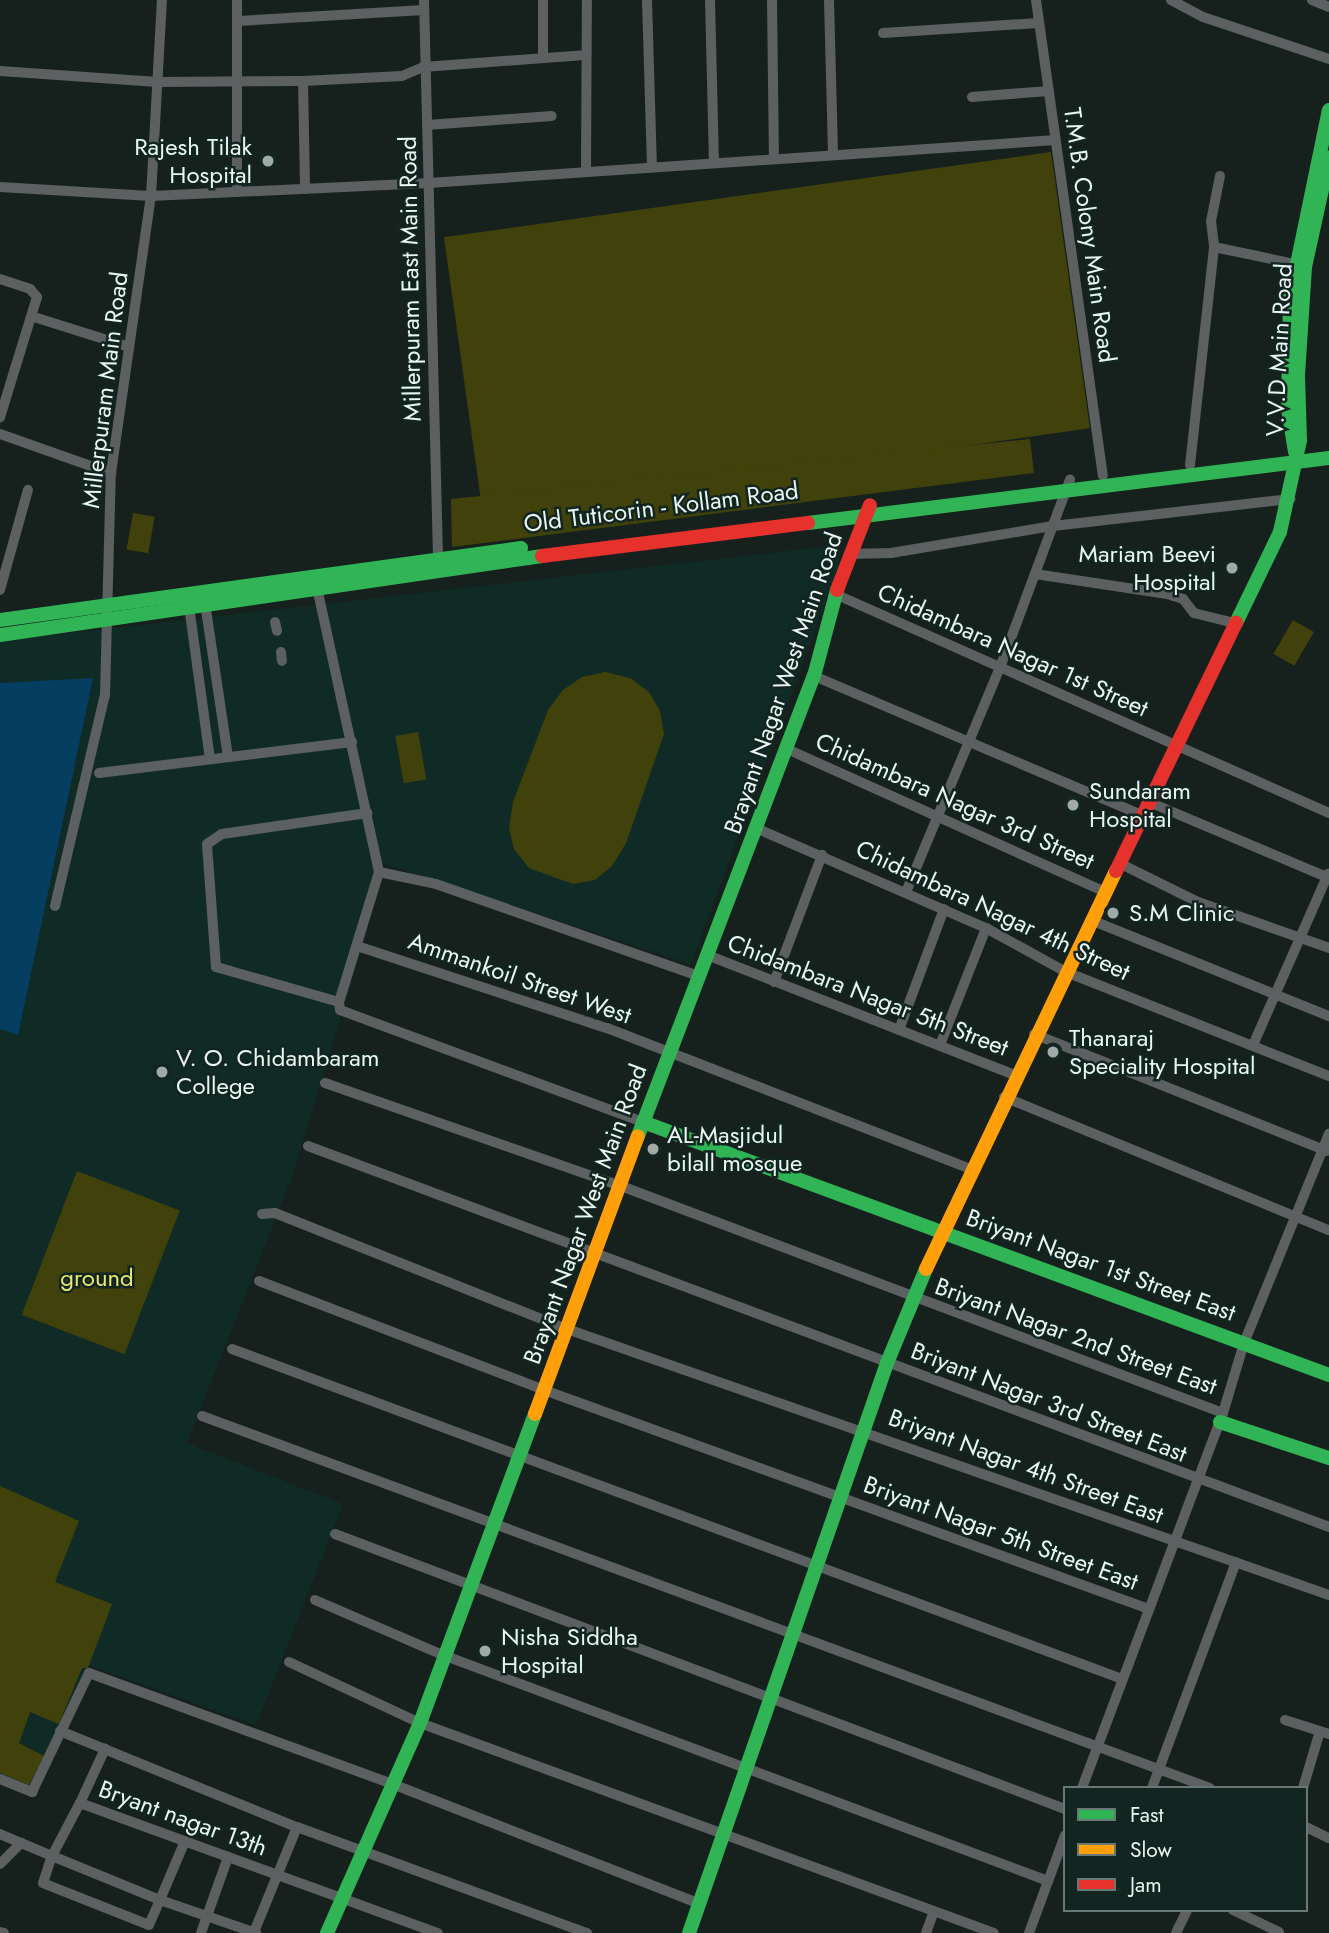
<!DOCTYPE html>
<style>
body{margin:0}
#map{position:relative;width:1329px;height:1933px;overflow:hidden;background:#16211e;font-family:Jost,sans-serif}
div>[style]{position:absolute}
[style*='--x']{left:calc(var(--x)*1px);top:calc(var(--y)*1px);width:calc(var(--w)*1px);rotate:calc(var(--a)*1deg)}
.built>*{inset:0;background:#102b25}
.green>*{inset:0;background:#41420b;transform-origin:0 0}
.water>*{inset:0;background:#063e62}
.street>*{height:10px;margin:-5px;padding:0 5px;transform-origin:5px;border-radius:5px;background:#5c6060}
.fast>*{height:14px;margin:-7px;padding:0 7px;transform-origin:7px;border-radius:7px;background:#30b455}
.slow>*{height:14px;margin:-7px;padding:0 7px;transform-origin:7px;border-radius:7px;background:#ff9f0a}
.jam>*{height:14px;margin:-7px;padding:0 7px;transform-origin:7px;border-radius:7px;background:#e5322d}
.dots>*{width:19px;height:19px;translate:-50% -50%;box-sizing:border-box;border:4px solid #122521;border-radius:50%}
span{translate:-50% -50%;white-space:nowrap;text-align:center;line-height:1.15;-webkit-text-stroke:5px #122521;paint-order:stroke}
.poi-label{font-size:24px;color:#eaf6f2}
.right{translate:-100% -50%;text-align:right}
.left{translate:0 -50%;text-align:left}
.street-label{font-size:24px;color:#eaf6f2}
.park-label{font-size:24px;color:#e8e771}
.legend{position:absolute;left:1063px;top:1786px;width:245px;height:126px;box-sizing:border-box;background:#122521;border:2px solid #687975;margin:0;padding:9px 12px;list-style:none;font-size:21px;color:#eaf6f2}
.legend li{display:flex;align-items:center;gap:14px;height:35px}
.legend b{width:35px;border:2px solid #687975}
</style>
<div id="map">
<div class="built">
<div style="clip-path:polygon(841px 545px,838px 568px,691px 964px,379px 862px,366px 936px,291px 1179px,187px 1443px,343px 1504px,256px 1725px,88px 1665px,31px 1787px,0 1775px,0 641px)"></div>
</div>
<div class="green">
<div style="left:1051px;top:152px;width:279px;height:613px;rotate:82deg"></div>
<div style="clip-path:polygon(1030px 439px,1034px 473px,452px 547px,451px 499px)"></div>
<div style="left:133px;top:513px;width:22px;height:37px;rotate:10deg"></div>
<div style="left:1293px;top:620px;width:24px;height:39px;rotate:30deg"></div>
<div style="clip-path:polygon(605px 672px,630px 678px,649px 692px,660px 711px,664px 734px,626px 843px,612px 866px,595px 880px,573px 884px,529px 868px,514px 849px,509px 828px,513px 802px,548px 710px,563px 690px,582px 677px)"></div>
<div style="left:418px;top:732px;width:48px;height:23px;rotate:80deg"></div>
<div style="left:77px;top:1171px;width:110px;height:154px;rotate:21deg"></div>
<div style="clip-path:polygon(0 1486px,79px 1521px,55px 1582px,112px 1604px,88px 1668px,82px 1668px,59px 1724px,30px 1712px,19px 1743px,44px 1756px,29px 1785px,0 1773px)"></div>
</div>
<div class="water">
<div style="clip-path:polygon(93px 678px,18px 1035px,0 1029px,0 683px)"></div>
</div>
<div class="street">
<div style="--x:237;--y:0;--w:192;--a:90"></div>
<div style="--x:424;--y:0;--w:558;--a:88.56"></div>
<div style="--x:543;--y:0;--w:58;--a:90"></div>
<div style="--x:647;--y:0;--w:167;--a:88.3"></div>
<div style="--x:710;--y:0;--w:163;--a:88.6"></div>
<div style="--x:772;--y:0;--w:159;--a:89.3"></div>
<div style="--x:829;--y:0;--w:155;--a:88.5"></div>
<div style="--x:1036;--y:0;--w:480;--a:82"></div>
<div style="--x:1171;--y:0;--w:36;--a:28"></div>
<div style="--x:1203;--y:17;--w:133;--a:18.4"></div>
<div style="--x:1312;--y:0;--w:18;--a:22"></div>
<div style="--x:239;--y:21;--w:185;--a:-3.4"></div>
<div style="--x:883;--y:33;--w:156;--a:-3.7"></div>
<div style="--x:0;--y:71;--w:158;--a:4"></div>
<div style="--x:158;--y:82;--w:145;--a:-0.4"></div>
<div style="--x:303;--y:81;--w:99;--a:-2.9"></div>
<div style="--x:402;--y:76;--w:23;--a:-23"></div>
<div style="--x:423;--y:67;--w:162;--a:-4.2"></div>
<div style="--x:303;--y:81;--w:108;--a:88.9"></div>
<div style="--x:972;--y:97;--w:77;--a:-4.5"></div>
<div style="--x:427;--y:125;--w:125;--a:-4.1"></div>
<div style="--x:586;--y:171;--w:171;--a:-89.7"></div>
<div style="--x:1220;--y:176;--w:46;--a:101.3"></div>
<div style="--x:1211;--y:221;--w:26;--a:83"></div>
<div style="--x:1214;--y:247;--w:83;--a:11.9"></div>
<div style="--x:0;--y:187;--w:151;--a:3.4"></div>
<div style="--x:151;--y:196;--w:278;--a:-2.7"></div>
<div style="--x:429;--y:183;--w:628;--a:-3.92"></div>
<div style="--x:0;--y:279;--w:32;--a:18"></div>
<div style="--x:30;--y:289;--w:11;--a:49"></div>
<div style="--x:37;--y:297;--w:126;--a:107.1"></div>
<div style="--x:34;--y:317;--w:100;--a:17.5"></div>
<div style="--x:0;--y:434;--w:118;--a:19.4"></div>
<div style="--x:1190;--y:465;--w:219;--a:-83.7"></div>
<div style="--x:849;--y:554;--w:42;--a:-1.4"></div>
<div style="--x:891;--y:553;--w:164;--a:-9.5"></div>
<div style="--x:1053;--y:526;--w:239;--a:-6.5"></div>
<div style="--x:1035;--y:574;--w:134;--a:8.6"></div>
<div style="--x:1167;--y:594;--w:17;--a:17"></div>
<div style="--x:1183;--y:599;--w:18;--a:52"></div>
<div style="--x:1194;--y:613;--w:41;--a:14"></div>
<div style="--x:316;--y:583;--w:296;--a:77.7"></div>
<div style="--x:379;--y:872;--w:136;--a:107.1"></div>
<div style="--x:339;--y:1002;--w:8;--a:83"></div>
<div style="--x:340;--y:1010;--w:323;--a:20.3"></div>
<div style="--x:0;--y:590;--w:104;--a:-74.4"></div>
<div style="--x:835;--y:594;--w:540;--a:23.91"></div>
<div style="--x:205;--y:603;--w:156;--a:81.5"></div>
<div style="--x:189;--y:606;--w:154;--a:82.2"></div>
<div style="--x:275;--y:622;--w:9;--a:77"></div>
<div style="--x:281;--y:652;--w:9;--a:84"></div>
<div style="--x:814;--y:676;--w:355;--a:23"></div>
<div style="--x:787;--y:749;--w:349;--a:24.2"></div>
<div style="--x:99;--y:773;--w:255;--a:-7"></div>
<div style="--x:1149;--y:802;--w:195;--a:22.9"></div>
<div style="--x:758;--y:829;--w:249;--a:23.5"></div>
<div style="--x:986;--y:928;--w:91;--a:28.8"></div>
<div style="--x:1066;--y:972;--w:283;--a:21.6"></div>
<div style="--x:1119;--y:863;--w:88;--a:26.3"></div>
<div style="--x:1198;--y:902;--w:139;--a:19.3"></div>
<div style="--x:379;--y:872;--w:58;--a:11.9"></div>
<div style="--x:436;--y:884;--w:279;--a:19.3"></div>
<div style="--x:906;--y:892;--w:246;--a:-67.3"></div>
<div style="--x:1001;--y:665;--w:198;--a:-69.6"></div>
<div style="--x:55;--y:906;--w:217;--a:-76.7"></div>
<div style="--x:105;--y:695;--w:222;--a:-88.5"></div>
<div style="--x:111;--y:473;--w:280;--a:-81.8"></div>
<div style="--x:151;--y:196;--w:196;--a:-86.8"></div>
<div style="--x:1091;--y:920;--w:257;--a:22"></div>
<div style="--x:357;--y:946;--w:263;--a:18.2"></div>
<div style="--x:607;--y:1028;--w:389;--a:21.2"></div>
<div style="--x:707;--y:955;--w:331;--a:21.3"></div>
<div style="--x:774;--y:982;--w:136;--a:-69.3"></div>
<div style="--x:339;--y:1002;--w:128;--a:-164.1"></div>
<div style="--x:216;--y:967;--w:123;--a:-94.2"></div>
<div style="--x:207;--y:844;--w:18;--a:-34"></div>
<div style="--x:222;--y:834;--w:147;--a:-8.2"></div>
<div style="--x:899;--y:1030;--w:129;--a:-69.6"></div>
<div style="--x:1034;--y:1034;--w:315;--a:21.8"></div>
<div style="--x:940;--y:1045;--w:126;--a:-68.5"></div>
<div style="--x:1253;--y:1045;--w:187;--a:-66.3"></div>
<div style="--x:325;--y:1083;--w:313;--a:19.2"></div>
<div style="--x:621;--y:1186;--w:643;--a:20.66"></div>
<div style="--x:1004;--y:1097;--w:351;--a:22.3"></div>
<div style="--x:308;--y:1146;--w:1090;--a:20.46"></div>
<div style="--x:262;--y:1214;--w:13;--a:-4"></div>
<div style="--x:275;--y:1213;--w:314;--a:21.7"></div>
<div style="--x:567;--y:1329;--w:807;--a:19.24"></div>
<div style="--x:259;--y:1281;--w:305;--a:20.9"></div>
<div style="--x:544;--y:1390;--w:643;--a:19.9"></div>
<div style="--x:232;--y:1349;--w:949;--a:20.34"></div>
<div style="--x:202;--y:1416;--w:1074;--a:20.26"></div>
<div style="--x:335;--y:1534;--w:780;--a:20.64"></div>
<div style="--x:315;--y:1600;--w:139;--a:23.3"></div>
<div style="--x:443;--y:1655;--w:646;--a:20.48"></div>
<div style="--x:289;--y:1662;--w:145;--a:25"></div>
<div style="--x:420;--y:1723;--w:611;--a:20.1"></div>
<div style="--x:1285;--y:1720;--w:46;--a:17.7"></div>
<div style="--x:60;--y:1731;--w:256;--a:22.1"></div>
<div style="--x:297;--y:1827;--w:309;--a:20.1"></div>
<div style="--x:0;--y:1779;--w:35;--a:22"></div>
<div style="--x:32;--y:1792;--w:132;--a:-64.4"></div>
<div style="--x:89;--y:1673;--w:326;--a:20.1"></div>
<div style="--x:395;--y:1785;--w:327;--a:21.3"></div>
<div style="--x:1082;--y:1788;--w:401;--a:-69.4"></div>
<div style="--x:1223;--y:1413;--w:73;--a:-73.3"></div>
<div style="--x:1244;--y:1343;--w:226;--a:-67.9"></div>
<div style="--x:1152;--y:1788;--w:241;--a:-69.6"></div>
<div style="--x:1303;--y:1788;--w:59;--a:-73.4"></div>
<div style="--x:80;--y:1803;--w:60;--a:-65.2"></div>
<div style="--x:1306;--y:1827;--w:25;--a:26"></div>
<div style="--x:0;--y:1834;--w:56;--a:22.9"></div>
<div style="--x:52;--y:1856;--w:60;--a:-62.2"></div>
<div style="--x:80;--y:1803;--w:381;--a:20"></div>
<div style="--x:185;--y:1841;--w:64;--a:113"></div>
<div style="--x:160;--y:1900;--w:27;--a:114"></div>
<div style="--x:149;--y:1925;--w:114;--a:-158.4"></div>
<div style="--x:43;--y:1883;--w:28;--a:-72"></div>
<div style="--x:52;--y:1856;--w:117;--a:22.2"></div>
<div style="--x:160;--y:1900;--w:102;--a:19"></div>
<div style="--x:0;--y:1864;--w:30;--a:-45"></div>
<div style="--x:1233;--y:1910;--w:51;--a:25.6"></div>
<div style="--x:0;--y:1932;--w:4;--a:14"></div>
<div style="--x:254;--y:1932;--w:113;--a:-67.7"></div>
<div style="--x:201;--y:1933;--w:81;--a:-70.4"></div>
<div style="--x:926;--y:1933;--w:23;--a:-70"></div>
<div style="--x:1029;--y:1933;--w:104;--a:-69.8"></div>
<div style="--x:1176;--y:1933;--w:25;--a:-64"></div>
</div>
<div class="fast">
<div style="--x:1295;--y:452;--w:44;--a:-99.2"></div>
<div style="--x:1288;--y:409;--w:111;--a:-89"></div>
<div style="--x:1290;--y:298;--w:192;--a:-78.3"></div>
<div style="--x:808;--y:523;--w:525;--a:-7.11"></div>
<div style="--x:0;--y:620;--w:526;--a:-7.87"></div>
<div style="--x:1236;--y:623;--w:101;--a:-64.2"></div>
<div style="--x:1280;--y:532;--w:94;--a:-77.7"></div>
<div style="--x:1300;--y:440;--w:65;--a:-91.8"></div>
<div style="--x:1298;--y:375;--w:108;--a:-86.3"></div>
<div style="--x:1305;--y:267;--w:112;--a:-77.6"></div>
<div style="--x:0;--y:635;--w:548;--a:-8.29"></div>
<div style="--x:643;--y:1122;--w:731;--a:20.24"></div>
<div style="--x:638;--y:1136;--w:493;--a:-69.1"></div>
<div style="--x:814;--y:676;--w:89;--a:-75"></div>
<div style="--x:1220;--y:1422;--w:115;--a:18.3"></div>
<div style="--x:327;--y:1933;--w:230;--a:-66.1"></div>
<div style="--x:420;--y:1723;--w:330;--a:-69.6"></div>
<div style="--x:689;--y:1933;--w:603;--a:-70.84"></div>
<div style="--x:887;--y:1363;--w:102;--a:-67.5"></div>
</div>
<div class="slow">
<div style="--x:926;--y:1269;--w:441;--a:-64.5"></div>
<div style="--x:535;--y:1414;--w:296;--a:-69.7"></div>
</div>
<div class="jam">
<div style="--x:542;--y:556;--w:268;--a:-7.1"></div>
<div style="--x:837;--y:590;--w:91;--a:-68.8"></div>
<div style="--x:1116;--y:871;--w:276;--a:-64.2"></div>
</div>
<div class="dots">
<div style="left:268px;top:161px;background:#a0aba8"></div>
<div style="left:1232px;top:568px;background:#a0aba8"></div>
<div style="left:1073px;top:805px;background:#a0aba8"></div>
<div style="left:1113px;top:913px;background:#a0aba8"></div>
<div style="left:1053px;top:1052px;background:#a0aba8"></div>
<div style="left:162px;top:1072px;background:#a0aba8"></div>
<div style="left:653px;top:1149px;background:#a0aba8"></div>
<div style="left:485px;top:1651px;background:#a0aba8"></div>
</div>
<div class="poi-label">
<span class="right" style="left:252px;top:161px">Rajesh Tilak<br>Hospital</span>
<span class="right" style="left:1216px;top:568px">Mariam Beevi<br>Hospital</span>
<span class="left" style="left:1089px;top:805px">Sundaram<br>Hospital</span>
<span class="left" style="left:1129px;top:913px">S.M Clinic</span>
<span class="left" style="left:1069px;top:1052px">Thanaraj<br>Speciality Hospital</span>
<span class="left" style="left:176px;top:1072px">V. O. Chidambaram<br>College</span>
<span class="left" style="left:667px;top:1149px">AL-Masjidul<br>bilall mosque</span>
<span class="left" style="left:501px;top:1651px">Nisha Siddha<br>Hospital</span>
</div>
<div class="street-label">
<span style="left:1090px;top:235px;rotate:82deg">T.M.B. Colony Main Road</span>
<span style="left:410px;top:279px;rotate:-91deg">Millerpuram East Main Road</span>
<span style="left:1279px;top:350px;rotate:-87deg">V.V.D Main Road</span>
<span style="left:105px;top:390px;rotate:-83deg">Millerpuram Main Road</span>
<span style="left:661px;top:507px;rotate:-7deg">Old Tuticorin - Kollam Road</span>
<span style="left:1013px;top:650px;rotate:24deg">Chidambara Nagar 1st Street</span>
<span style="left:783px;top:683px;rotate:-71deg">Brayant Nagar West Main Road</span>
<span style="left:955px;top:801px;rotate:24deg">Chidambara Nagar 3rd Street</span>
<span style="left:993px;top:910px;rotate:25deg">Chidambara Nagar 4th Street</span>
<span style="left:520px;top:978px;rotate:19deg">Ammankoil Street West</span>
<span style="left:868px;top:995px;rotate:21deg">Chidambara Nagar 5th Street</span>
<span style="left:585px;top:1214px;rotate:-70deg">Brayant Nagar West Main Road</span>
<span style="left:1101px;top:1265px;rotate:20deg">Briyant Nagar 1st Street East</span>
<span style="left:1076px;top:1336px;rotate:20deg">Briyant Nagar 2nd Street East</span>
<span style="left:1049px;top:1402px;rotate:21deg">Briyant Nagar 3rd Street East</span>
<span style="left:1026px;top:1466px;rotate:20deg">Briyant Nagar 4th Street East</span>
<span style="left:1001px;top:1533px;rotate:20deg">Briyant Nagar 5th Street East</span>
<span style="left:183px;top:1818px;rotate:20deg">Bryant nagar 13th</span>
</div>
<div class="park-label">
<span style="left:97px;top:1278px">ground</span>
</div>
<ul class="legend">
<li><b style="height:9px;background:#30b455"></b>Fast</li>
<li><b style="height:9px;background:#ff9f0a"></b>Slow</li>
<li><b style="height:9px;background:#e5322d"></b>Jam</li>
</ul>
</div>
